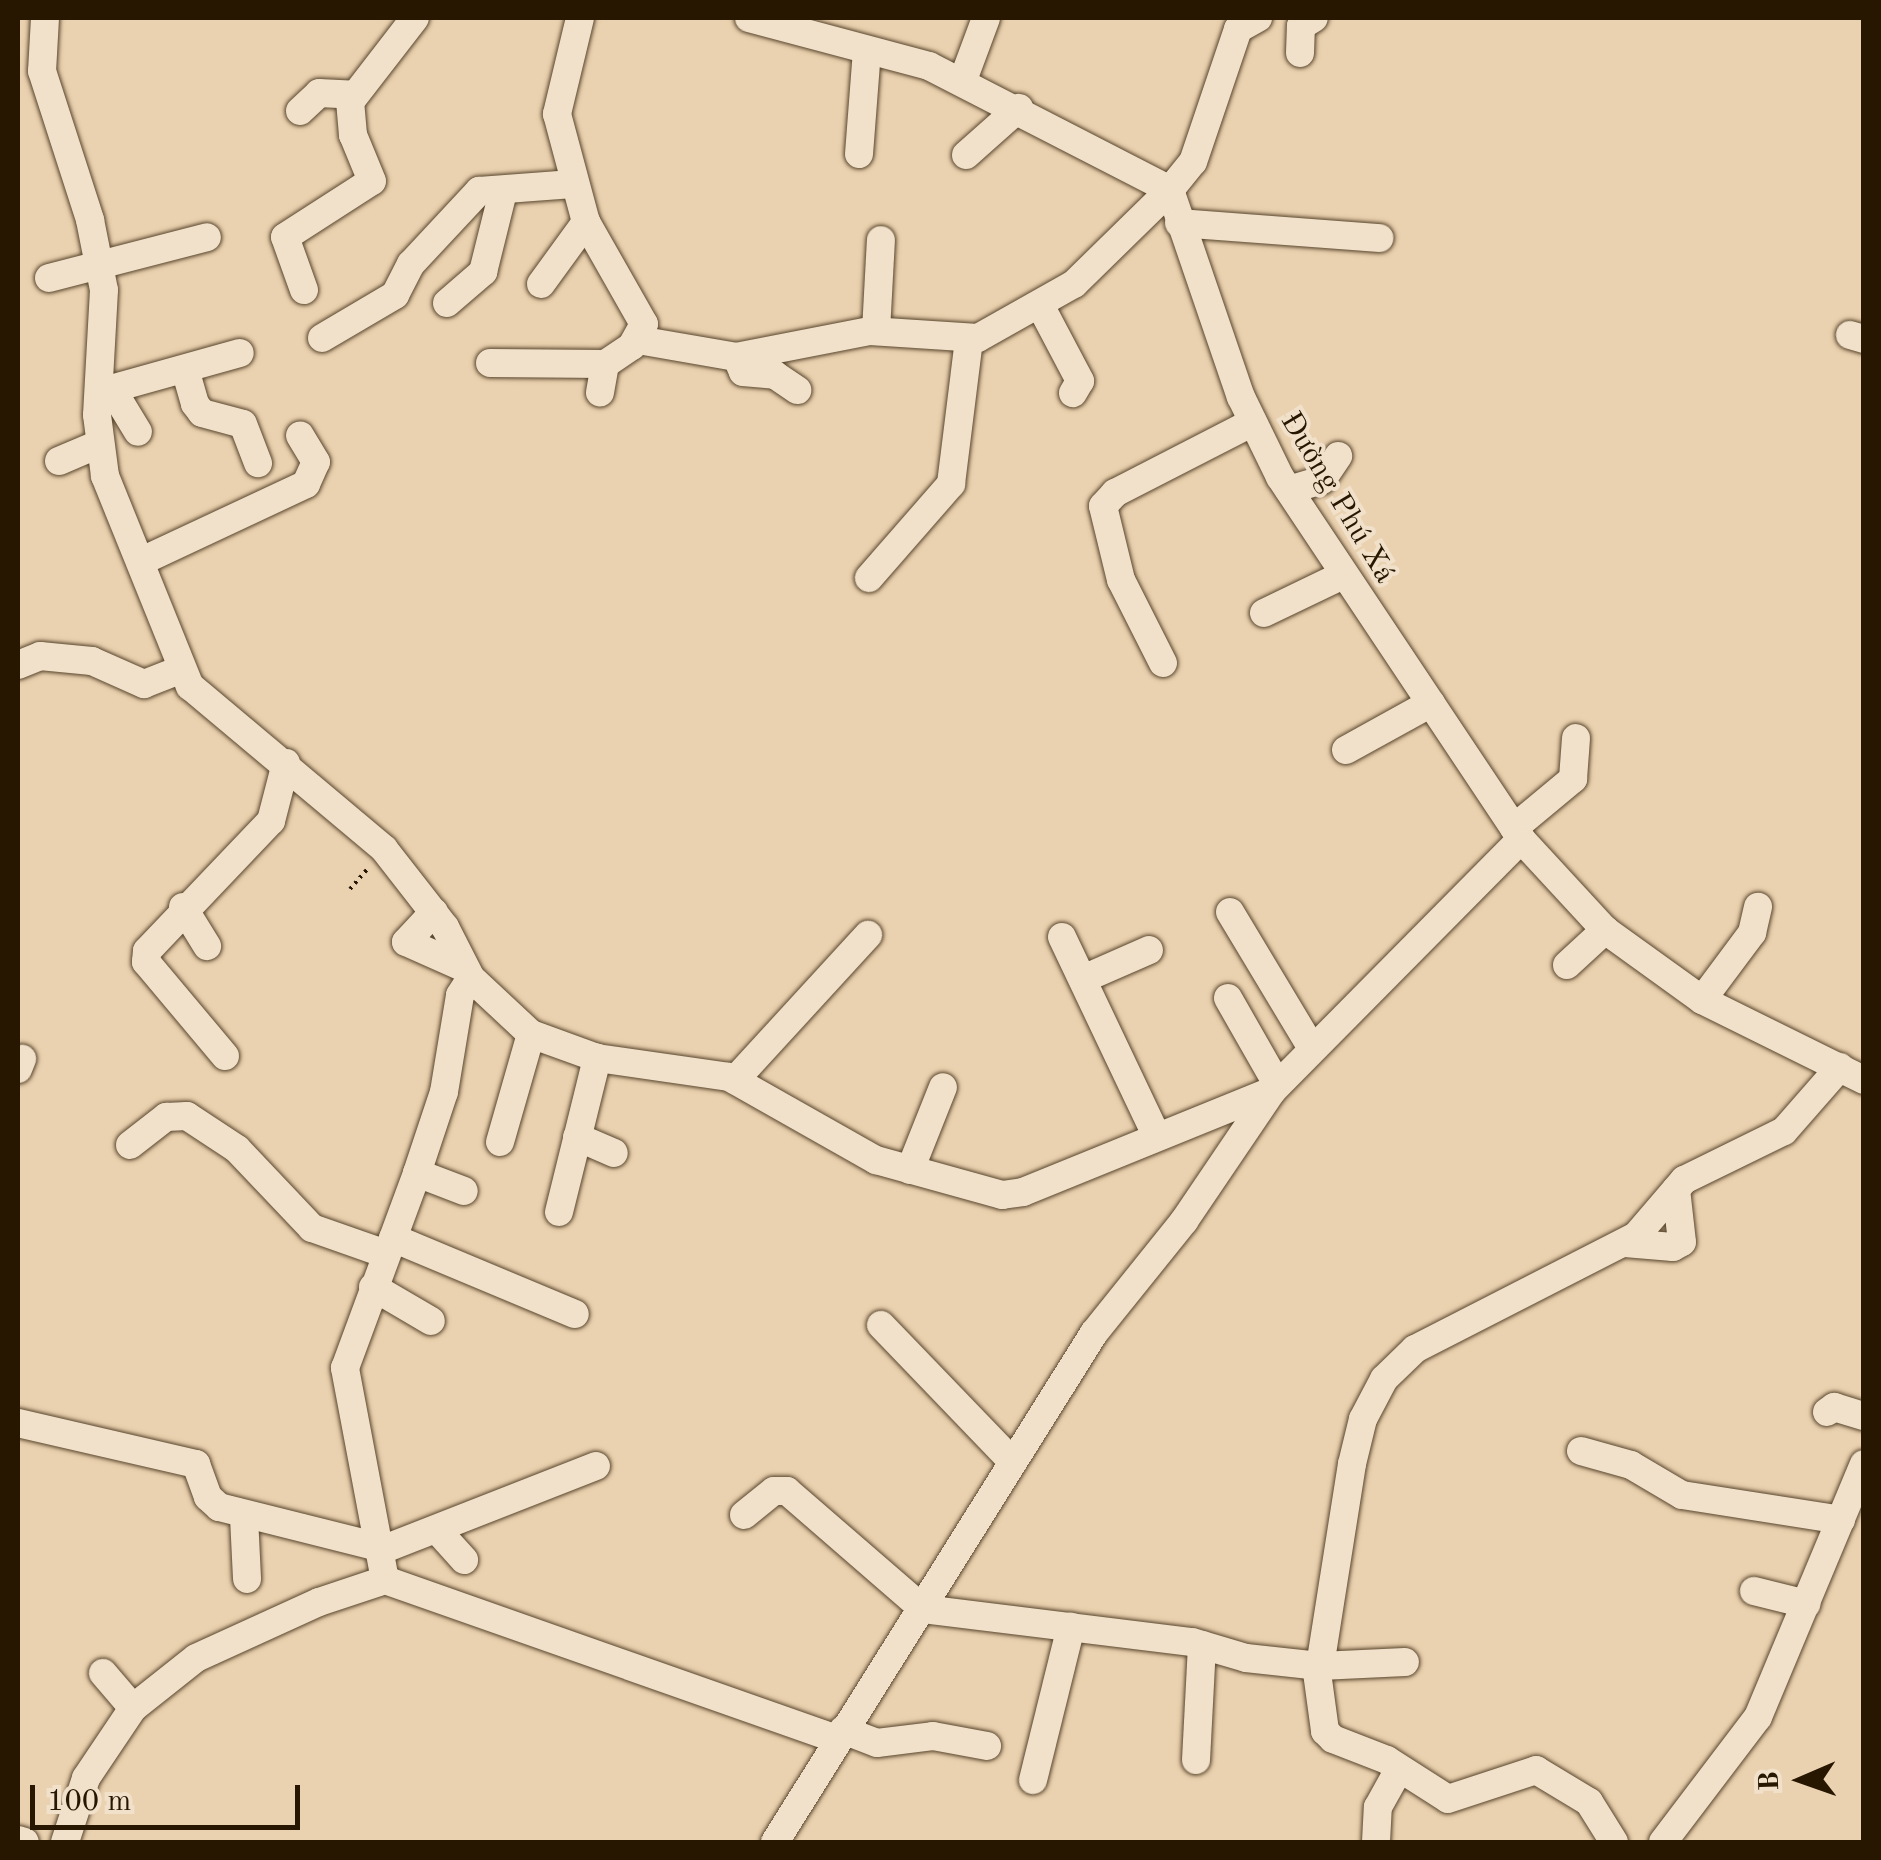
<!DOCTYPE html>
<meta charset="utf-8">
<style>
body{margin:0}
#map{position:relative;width:1881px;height:1860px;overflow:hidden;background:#ead1af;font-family:"Old Standard TT",serif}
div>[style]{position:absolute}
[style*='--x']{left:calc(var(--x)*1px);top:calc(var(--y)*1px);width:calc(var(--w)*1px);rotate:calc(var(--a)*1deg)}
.path>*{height:4px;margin-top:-2px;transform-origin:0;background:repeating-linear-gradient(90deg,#271600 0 2.5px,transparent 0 7.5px)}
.roads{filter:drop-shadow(0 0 2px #58452c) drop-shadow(0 0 2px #58452c)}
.minor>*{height:28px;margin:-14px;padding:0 14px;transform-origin:14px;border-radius:14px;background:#f1e1cb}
span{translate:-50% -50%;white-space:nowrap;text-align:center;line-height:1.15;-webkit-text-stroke:8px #f1e1cb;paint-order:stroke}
.street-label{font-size:30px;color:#271600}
.frame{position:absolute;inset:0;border:20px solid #271600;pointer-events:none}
.north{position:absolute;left:1751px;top:1730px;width:100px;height:100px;-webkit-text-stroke:8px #f1e1cb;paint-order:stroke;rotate:268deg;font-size:28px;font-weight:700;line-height:40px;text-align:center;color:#271600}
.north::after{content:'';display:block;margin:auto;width:35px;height:45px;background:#271600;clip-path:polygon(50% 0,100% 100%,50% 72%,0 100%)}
.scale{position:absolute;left:30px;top:1785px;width:270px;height:45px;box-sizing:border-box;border:5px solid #271600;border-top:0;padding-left:12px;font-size:30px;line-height:35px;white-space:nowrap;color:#271600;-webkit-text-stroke:8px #f1e1cb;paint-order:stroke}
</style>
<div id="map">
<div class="path">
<div style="--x:350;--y:889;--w:28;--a:-49"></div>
</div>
<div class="roads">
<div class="minor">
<div style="--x:45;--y:18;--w:53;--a:93.2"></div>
<div style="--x:42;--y:71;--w:157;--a:72.1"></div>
<div style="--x:90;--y:220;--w:71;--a:78.7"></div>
<div style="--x:104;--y:290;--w:125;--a:93.2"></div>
<div style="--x:97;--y:415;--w:62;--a:82.5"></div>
<div style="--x:105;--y:476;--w:227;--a:68"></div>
<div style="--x:190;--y:686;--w:253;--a:40"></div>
<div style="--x:384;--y:849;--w:99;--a:52"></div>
<div style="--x:445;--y:927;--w:57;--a:63"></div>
<div style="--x:471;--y:978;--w:82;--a:43"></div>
<div style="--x:531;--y:1034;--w:70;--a:20"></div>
<div style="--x:597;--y:1058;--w:133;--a:8.2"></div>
<div style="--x:729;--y:1077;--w:169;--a:29.5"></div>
<div style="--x:876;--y:1160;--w:131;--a:15.5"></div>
<div style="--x:1002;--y:1195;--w:21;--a:-8"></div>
<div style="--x:1023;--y:1192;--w:269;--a:-22.1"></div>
<div style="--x:580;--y:18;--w:99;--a:103.5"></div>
<div style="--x:557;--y:114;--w:112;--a:75"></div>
<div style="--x:586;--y:222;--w:117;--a:60.4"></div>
<div style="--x:644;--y:324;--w:25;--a:119"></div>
<div style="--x:632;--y:346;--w:32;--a:146"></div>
<div style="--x:605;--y:364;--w:29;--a:100"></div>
<div style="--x:749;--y:18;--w:186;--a:14.9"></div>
<div style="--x:929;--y:66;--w:271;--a:27.2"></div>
<div style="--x:1170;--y:190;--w:219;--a:71.1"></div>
<div style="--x:1241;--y:397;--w:89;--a:64"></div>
<div style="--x:1280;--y:477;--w:435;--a:56.3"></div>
<div style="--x:1521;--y:839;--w:124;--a:47.3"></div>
<div style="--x:1605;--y:930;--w:120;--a:35.8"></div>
<div style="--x:1702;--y:1000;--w:181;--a:26.3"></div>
<div style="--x:1300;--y:53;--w:27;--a:-88"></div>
<div style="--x:1301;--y:26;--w:15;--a:-32"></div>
<div style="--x:963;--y:80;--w:66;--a:-69.6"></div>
<div style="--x:300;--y:111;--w:26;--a:-43"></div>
<div style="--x:319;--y:93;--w:35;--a:3"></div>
<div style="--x:859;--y:154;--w:104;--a:-85.6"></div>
<div style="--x:966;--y:155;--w:71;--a:-41.6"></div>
<div style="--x:1179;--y:223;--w:201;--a:4.3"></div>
<div style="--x:49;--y:278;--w:163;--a:-14.5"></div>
<div style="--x:541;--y:284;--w:77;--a:-54"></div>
<div style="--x:304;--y:290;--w:56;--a:-109.7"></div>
<div style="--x:285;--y:237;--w:103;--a:-32.8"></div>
<div style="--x:372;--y:181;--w:50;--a:-112.4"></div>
<div style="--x:353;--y:135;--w:33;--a:-95"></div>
<div style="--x:350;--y:102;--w:106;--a:-52.3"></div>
<div style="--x:447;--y:303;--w:48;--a:-40.7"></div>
<div style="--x:483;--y:272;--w:82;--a:-76"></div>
<div style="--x:1040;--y:305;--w:86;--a:62.2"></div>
<div style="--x:1080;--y:381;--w:14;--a:120"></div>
<div style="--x:876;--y:331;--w:91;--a:-86.9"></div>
<div style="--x:1850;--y:335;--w:15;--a:16"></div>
<div style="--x:322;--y:338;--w:85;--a:-30.5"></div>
<div style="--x:395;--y:295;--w:35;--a:-63"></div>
<div style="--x:411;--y:264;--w:100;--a:-47"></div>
<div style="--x:479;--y:191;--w:94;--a:-4.3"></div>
<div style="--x:638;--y:340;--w:99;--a:9.8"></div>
<div style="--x:736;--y:357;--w:136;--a:-11"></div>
<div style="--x:870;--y:331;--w:108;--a:3.7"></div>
<div style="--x:978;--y:338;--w:110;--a:-29.4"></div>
<div style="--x:1074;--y:284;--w:134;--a:-44.4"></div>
<div style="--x:1170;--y:190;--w:36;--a:-51"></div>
<div style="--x:1193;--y:162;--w:140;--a:-71.3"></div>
<div style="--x:1238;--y:29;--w:23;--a:-29"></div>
<div style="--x:737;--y:358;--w:15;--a:67"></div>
<div style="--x:743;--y:372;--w:32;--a:5"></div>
<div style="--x:775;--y:375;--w:27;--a:34"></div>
<div style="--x:490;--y:363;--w:115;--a:0.5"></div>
<div style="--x:185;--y:369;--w:36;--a:74"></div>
<div style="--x:195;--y:404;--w:11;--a:52"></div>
<div style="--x:202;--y:413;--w:42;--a:15"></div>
<div style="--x:243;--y:424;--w:42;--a:69"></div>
<div style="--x:112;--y:389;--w:50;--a:58.8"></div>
<div style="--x:100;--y:392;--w:145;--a:-15.6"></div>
<div style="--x:59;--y:461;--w:43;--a:-23"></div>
<div style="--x:1289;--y:490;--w:34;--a:-17"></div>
<div style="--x:1322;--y:480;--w:29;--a:-56"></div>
<div style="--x:144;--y:560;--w:179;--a:-25.1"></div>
<div style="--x:306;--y:484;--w:24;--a:-66"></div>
<div style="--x:316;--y:462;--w:31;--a:-121"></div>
<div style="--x:869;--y:578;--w:125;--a:-48.9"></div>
<div style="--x:951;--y:484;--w:146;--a:-82.9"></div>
<div style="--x:1264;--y:613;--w:88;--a:-25.7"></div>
<div style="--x:1163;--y:663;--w:93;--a:-116.8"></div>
<div style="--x:1121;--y:580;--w:76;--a:-103.7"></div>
<div style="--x:1103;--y:506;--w:18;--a:-47"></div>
<div style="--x:1115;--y:493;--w:155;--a:-27.2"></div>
<div style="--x:18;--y:665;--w:24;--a:-22"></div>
<div style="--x:40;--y:656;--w:52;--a:5.5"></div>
<div style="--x:92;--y:661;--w:57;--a:23.9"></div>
<div style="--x:144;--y:684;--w:41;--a:-21.5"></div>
<div style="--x:1346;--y:750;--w:97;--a:-28.9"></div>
<div style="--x:1514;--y:828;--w:77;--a:-39.7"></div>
<div style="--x:1573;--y:779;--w:41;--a:-85.8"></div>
<div style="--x:183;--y:907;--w:46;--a:58.4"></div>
<div style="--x:434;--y:912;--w:41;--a:133"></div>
<div style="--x:406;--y:942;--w:64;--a:23.8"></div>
<div style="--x:1230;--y:912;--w:155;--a:59"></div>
<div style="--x:1062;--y:937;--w:219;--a:64.6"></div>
<div style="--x:1567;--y:965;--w:52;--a:-42.6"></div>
<div style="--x:1083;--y:979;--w:72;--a:-23.7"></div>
<div style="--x:1228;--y:998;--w:99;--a:60.3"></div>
<div style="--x:1702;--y:1000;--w:84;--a:-53.3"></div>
<div style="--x:1752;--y:933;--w:27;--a:-77"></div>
<div style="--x:225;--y:1056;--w:123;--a:-130"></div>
<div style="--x:146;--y:962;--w:11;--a:-85"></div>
<div style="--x:147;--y:951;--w:180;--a:-46.4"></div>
<div style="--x:271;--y:821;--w:60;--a:-75.5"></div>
<div style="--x:18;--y:1069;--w:11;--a:-68"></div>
<div style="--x:735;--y:1080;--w:197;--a:-47.5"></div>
<div style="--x:577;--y:1137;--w:40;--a:23.4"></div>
<div style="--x:500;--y:1142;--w:112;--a:-74"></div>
<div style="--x:130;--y:1145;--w:46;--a:-37.9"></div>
<div style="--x:166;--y:1117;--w:21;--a:-3"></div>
<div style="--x:187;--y:1116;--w:60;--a:33.4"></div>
<div style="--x:237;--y:1149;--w:109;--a:46.5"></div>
<div style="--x:312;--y:1228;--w:78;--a:19.4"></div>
<div style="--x:910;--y:1170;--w:89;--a:-68.3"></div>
<div style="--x:417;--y:1173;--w:50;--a:21"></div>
<div style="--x:559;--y:1212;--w:159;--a:-76.1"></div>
<div style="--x:393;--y:1238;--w:197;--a:22.7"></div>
<div style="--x:1625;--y:1243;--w:48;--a:4.8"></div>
<div style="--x:1673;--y:1247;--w:10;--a:-29"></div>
<div style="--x:1682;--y:1242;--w:53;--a:-96.5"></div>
<div style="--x:373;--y:1287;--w:67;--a:30.4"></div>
<div style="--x:881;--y:1325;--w:190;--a:46.1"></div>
<div style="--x:1827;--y:1412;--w:9;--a:-36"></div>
<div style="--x:1834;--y:1407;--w:31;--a:17"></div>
<div style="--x:18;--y:1423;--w:183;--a:13"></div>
<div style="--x:196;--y:1464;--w:35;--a:70"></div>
<div style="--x:208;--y:1497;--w:15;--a:42"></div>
<div style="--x:219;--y:1507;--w:164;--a:14.1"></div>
<div style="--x:1581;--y:1451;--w:52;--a:15.6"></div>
<div style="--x:1631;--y:1465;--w:59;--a:30.5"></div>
<div style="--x:1682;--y:1495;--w:161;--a:8.9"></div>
<div style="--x:744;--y:1515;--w:38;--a:-39"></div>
<div style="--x:774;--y:1491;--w:13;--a:0"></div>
<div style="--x:787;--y:1491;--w:180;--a:40.9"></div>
<div style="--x:923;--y:1609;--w:271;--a:7"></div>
<div style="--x:1192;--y:1642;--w:56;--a:16.5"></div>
<div style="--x:1246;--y:1658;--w:74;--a:6.2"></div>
<div style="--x:1320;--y:1666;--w:85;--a:-2.7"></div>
<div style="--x:244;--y:1517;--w:62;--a:87.2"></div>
<div style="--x:438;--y:1531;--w:39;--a:48"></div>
<div style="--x:379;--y:1551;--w:233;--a:-21.4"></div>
<div style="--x:385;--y:1580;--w:216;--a:-100.7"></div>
<div style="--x:345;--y:1368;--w:208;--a:-69.7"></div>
<div style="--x:417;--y:1173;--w:85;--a:-71.6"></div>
<div style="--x:444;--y:1092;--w:98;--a:-80.6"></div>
<div style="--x:460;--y:995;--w:20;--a:-57"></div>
<div style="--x:1754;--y:1591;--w:54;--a:14"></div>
<div style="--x:1316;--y:1665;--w:67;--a:82.2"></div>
<div style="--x:1325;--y:1731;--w:11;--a:45"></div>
<div style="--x:1333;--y:1739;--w:58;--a:21.3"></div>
<div style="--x:1387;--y:1760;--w:72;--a:32.6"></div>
<div style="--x:1448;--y:1799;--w:93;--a:-18.2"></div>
<div style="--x:1536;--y:1770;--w:62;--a:31.1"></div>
<div style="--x:1589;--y:1802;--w:47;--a:58"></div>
<div style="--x:1320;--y:1666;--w:205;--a:-81"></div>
<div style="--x:1352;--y:1464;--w:46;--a:-76.3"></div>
<div style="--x:1363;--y:1419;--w:45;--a:-62.3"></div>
<div style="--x:1384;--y:1379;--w:43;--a:-44.1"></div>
<div style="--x:1415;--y:1349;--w:248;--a:-27.1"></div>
<div style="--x:1636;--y:1236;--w:74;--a:-49.4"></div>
<div style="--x:1684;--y:1180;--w:111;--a:-26.1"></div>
<div style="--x:1784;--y:1131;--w:85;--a:-48.8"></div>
<div style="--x:103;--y:1673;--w:46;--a:49.4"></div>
<div style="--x:843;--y:1730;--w:36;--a:21"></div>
<div style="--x:877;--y:1743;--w:56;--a:-7.1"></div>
<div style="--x:933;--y:1736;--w:55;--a:10.5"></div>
<div style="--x:1196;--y:1760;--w:115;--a:-87"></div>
<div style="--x:1033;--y:1780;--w:158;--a:-76.1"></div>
<div style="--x:18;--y:1840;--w:7;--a:16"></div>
<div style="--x:65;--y:1842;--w:67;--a:-71.8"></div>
<div style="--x:86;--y:1778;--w:84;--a:-56.1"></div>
<div style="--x:133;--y:1708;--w:80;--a:-38.4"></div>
<div style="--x:196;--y:1658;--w:135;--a:-24.5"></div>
<div style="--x:319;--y:1602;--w:70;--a:-18.4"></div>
<div style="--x:385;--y:1580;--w:478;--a:19.4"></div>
<div style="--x:775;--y:1842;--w:601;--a:-57.92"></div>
<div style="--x:1094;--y:1333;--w:144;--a:-51.2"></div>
<div style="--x:1184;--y:1221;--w:157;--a:-55.9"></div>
<div style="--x:1272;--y:1091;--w:354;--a:-45.3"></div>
<div style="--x:1376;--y:1842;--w:35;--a:-87"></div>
<div style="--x:1378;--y:1807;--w:41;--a:-60.9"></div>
<div style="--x:1663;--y:1842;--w:157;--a:-52.8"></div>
<div style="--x:1758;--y:1717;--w:274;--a:-67.3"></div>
</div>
</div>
<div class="street-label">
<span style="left:1337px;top:498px;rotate:59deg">Đường Phú Xá</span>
</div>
<div class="frame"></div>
<div class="north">B</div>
<div class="scale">100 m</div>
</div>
